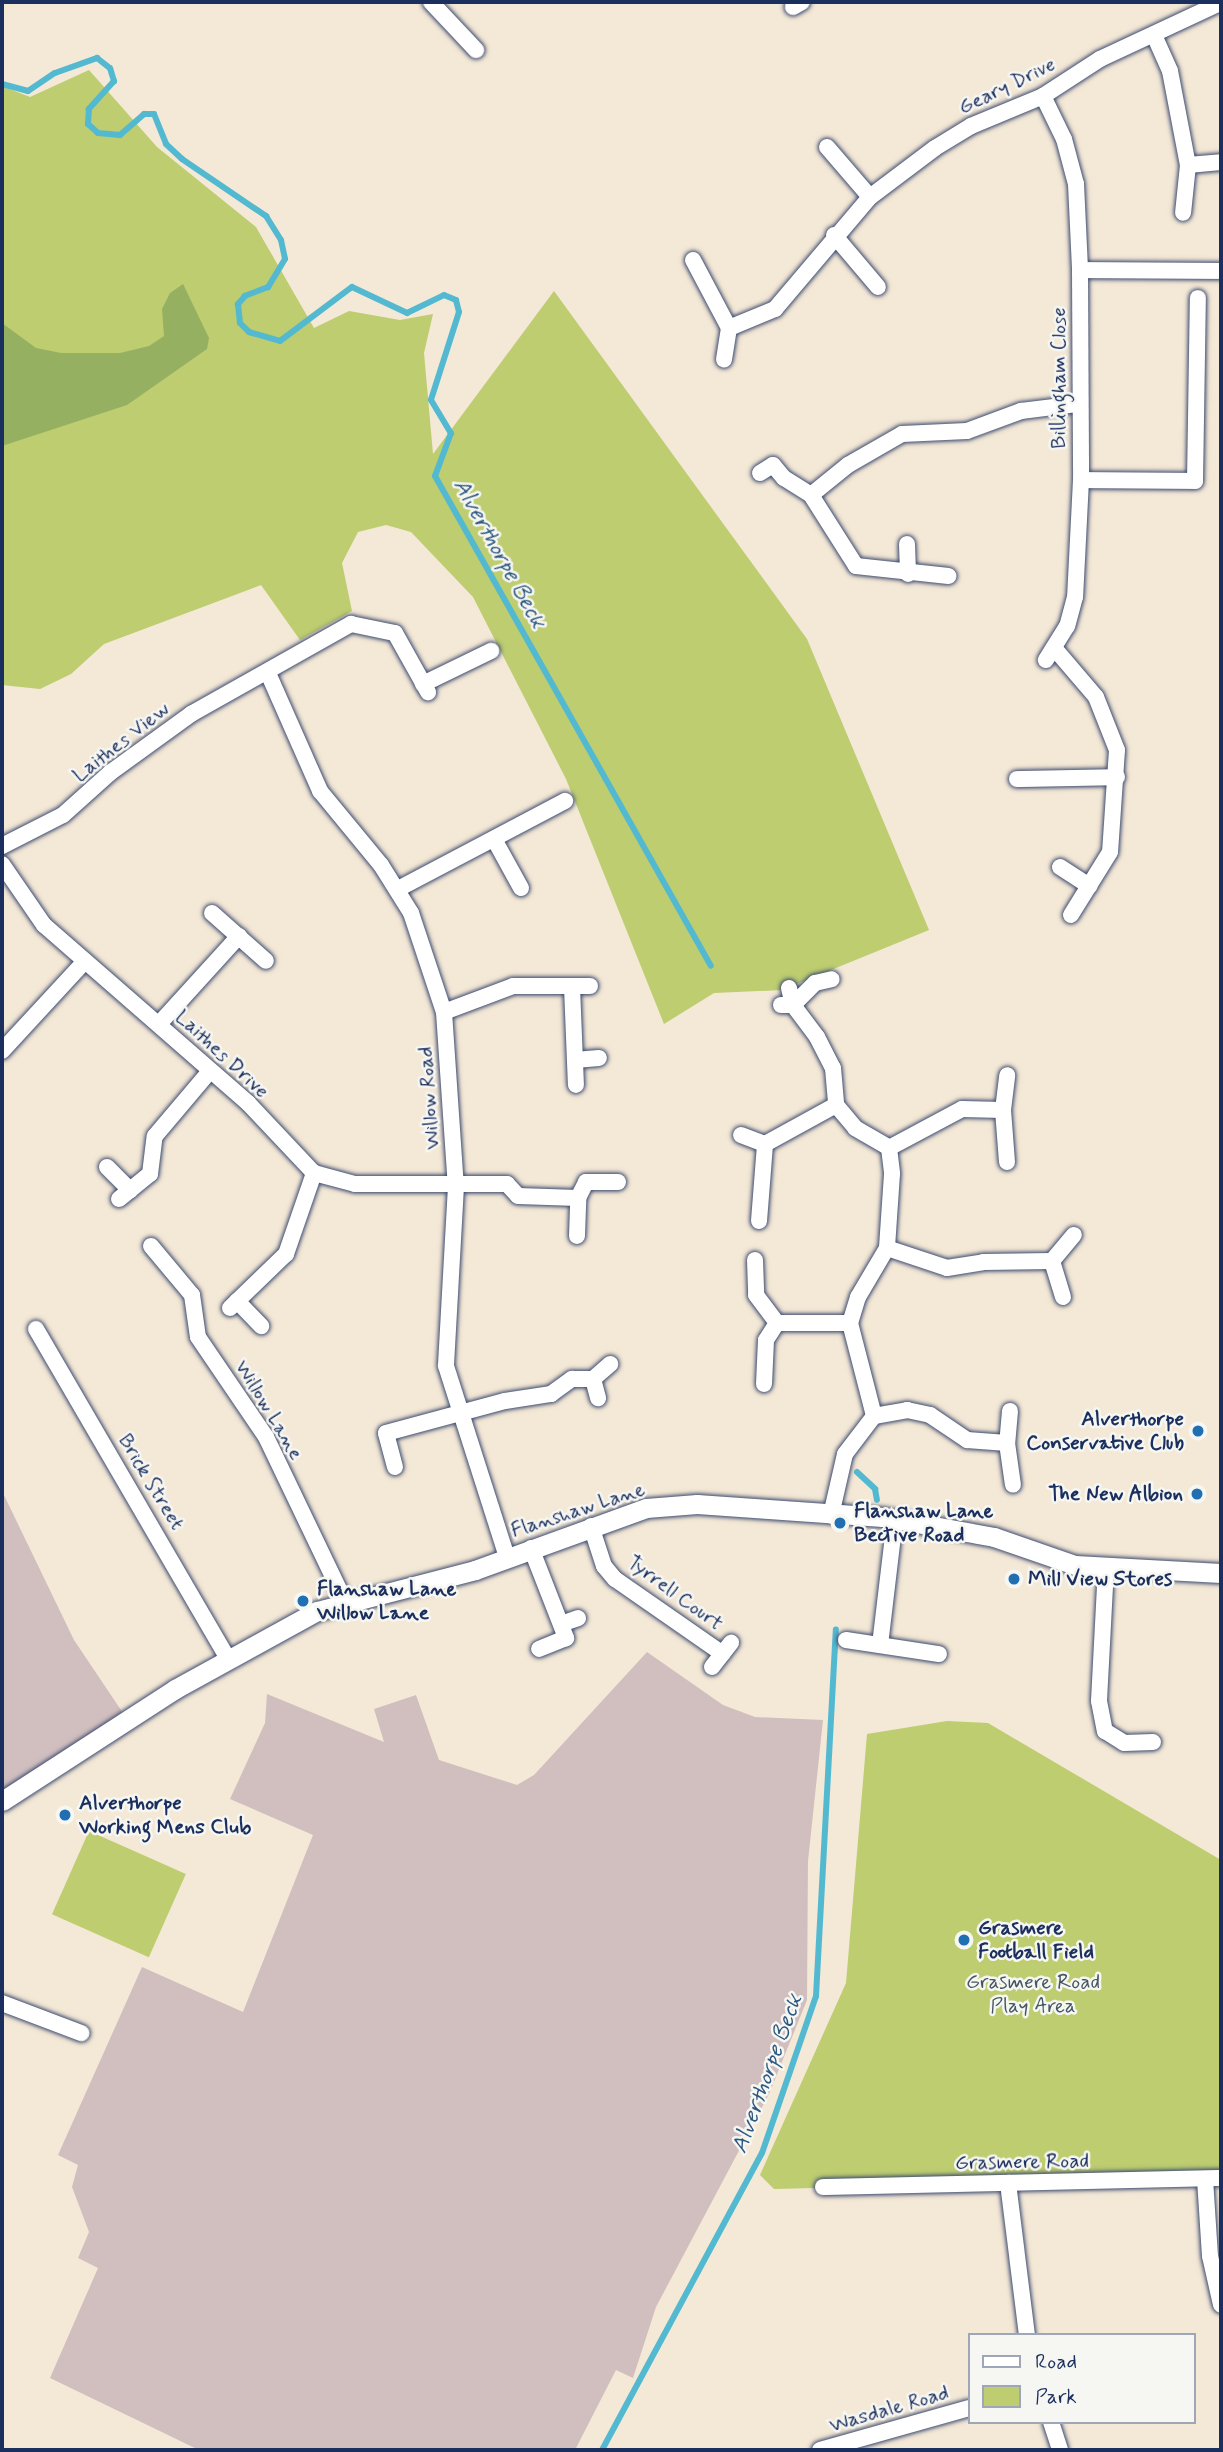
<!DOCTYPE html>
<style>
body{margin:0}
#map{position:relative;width:1223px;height:2452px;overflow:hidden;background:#f4e8d6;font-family:Mynerve,sans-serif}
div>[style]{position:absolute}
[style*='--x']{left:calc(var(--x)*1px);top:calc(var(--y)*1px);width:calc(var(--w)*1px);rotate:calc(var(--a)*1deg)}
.industrial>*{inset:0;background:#d1bfbf}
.green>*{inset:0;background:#bdcd70;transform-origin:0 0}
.forest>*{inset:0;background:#96b062}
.stream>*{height:6px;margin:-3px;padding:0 3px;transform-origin:3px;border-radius:3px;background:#53b9d1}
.roads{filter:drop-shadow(0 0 2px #3c4b70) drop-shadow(0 0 2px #3c4b70)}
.minor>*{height:16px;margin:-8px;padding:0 8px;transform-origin:8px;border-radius:8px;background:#fff}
.tertiary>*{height:19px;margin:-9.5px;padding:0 9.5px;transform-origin:9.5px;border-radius:9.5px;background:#fff}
.dots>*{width:19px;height:19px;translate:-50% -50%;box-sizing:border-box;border:4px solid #f6f6f2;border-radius:50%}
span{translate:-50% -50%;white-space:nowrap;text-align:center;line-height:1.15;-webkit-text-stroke:5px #f6f6f2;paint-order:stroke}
.street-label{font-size:21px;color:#1b2f5e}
.poi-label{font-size:21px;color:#1b2f5e;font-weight:700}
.right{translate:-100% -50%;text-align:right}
.left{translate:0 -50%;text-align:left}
.park-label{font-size:21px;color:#445662}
.water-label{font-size:23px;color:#2c5880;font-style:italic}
.frame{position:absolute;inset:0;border:4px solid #1b2f5e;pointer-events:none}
.legend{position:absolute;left:968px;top:2333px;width:228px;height:91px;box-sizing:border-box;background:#f6f6f2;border:2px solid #9ea6b7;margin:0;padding:9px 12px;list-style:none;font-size:21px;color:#1b2f5e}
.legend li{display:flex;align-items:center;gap:14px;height:35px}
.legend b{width:35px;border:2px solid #9ea6b7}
</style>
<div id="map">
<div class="industrial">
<div style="clip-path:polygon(2px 1491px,74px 1640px,127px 1719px,2px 1801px)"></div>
<div style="clip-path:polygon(647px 1652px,723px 1705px,755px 1717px,823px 1720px,808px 1861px,807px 2000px,769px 2094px,656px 2307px,633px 2378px,616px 2370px,575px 2450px,199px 2450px,50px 2378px,98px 2268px,78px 2258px,89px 2232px,72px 2187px,78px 2165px,58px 2155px,142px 1967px,243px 2012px,313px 1835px,230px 1799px,265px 1723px,267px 1694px,384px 1742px,374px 1709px,416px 1695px,439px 1760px,517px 1785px,534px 1775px)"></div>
</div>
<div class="green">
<div style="clip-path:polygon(89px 70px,157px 147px,256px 227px,314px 328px,349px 311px,400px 320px,433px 314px,424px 353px,433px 454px,554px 291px,807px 639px,929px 930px,782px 990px,714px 993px,664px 1024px,566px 779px,473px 597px,411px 532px,386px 525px,358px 532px,342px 563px,352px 611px,300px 640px,261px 585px,104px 644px,71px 674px,40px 689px,2px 685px,2px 86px,30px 97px)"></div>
<div style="clip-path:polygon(947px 1721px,988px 1723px,1221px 1860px,1221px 2178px,774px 2189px,760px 2175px,846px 1983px,867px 1734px)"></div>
<div style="left:89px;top:1831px;width:106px;height:91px;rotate:24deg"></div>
</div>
<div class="forest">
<div style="clip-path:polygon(183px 284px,209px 338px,207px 349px,127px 405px,2px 446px,2px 323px,36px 348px,61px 353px,120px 353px,149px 346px,164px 336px,162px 309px,170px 293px)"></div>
</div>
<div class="stream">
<div style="--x:2;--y:84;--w:27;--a:15"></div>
<div style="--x:28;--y:91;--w:32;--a:-34"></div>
<div style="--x:55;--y:73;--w:45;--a:-19.7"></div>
<div style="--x:97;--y:58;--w:16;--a:38"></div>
<div style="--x:110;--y:68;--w:14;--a:73"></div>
<div style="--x:114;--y:81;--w:38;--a:132"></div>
<div style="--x:89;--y:109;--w:15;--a:94"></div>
<div style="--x:88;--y:124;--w:13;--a:42"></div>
<div style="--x:98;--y:133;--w:22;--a:5"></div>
<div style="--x:120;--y:135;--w:32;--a:-41"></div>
<div style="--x:144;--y:114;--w:10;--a:0"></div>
<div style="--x:154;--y:114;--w:32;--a:68"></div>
<div style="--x:166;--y:144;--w:22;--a:43"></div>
<div style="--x:182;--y:159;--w:102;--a:34.2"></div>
<div style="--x:266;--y:216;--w:28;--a:58"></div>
<div style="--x:281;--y:240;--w:19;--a:78"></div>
<div style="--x:285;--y:259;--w:33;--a:121"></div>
<div style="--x:268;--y:287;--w:25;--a:159"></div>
<div style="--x:245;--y:296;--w:11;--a:131"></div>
<div style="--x:238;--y:304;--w:19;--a:84"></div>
<div style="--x:240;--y:323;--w:13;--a:45"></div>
<div style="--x:249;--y:332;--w:32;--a:16"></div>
<div style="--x:280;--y:341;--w:90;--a:-36.9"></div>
<div style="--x:352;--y:287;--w:61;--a:25.3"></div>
<div style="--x:407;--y:313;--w:41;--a:-25.9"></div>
<div style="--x:444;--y:295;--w:13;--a:23"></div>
<div style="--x:456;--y:300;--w:12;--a:76"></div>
<div style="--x:459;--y:312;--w:92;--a:107.7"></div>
<div style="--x:431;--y:400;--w:39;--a:59"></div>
<div style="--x:451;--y:433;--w:46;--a:110.4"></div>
<div style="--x:435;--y:476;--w:562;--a:60.61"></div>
<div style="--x:857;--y:1472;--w:25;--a:43"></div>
<div style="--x:875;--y:1489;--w:11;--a:80"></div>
<div style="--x:602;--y:2450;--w:337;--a:-61.7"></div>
<div style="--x:762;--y:2153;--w:166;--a:-71"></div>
<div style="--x:816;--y:1996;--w:367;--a:-86.9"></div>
</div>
<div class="roads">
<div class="minor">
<div style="--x:431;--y:2;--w:66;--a:46.8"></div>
<div style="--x:793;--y:7;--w:10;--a:-29"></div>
<div style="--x:1154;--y:35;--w:39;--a:66"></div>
<div style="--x:1170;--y:71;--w:96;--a:79.2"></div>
<div style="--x:1188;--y:165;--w:48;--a:95.9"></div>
<div style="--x:1043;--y:96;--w:48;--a:64"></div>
<div style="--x:1064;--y:139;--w:47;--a:75.1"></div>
<div style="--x:1076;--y:184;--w:86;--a:87.3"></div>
<div style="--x:1080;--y:270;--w:210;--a:89.7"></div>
<div style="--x:1081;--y:480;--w:117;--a:92.9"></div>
<div style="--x:1075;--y:597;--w:30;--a:105"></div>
<div style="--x:1067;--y:626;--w:40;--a:122"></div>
<div style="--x:827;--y:147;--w:66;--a:49.3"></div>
<div style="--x:1188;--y:165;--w:33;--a:-5"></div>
<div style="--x:834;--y:235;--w:68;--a:49.8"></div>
<div style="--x:693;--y:260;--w:77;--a:62.1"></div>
<div style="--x:729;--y:328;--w:32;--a:99"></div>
<div style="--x:1080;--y:270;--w:141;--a:0.4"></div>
<div style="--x:729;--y:328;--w:50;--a:-22.4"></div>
<div style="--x:775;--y:309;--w:147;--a:-49.7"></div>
<div style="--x:870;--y:197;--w:81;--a:-37"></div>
<div style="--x:935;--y:148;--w:42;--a:-31.4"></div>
<div style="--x:971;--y:126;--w:78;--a:-22.6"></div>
<div style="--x:1043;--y:96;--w:68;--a:-33"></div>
<div style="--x:1100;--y:59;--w:130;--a:-25"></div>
<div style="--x:760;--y:473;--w:15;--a:-32"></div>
<div style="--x:773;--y:465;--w:17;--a:50"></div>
<div style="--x:784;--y:478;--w:32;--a:32"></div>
<div style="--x:811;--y:495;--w:84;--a:57.6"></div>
<div style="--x:856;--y:566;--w:93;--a:6.2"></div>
<div style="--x:1081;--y:480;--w:114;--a:0.5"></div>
<div style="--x:1195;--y:481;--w:183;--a:-89.1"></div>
<div style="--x:811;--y:495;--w:48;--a:-39"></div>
<div style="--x:848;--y:465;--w:62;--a:-29.9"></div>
<div style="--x:902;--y:434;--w:65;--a:-2.6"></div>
<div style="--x:967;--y:431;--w:58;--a:-20.3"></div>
<div style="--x:1021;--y:411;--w:56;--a:-7.1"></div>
<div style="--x:907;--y:544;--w:30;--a:88"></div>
<div style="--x:1055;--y:649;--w:63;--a:49.5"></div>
<div style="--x:1096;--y:697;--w:57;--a:68.4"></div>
<div style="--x:1117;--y:750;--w:102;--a:93.9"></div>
<div style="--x:1110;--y:852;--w:74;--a:121.8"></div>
<div style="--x:268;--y:673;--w:129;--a:66.2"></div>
<div style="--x:320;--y:791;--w:96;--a:50.5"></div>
<div style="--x:381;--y:865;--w:57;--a:58"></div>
<div style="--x:411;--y:913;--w:104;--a:71.6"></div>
<div style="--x:444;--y:1012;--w:174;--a:86.1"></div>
<div style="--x:456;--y:1186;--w:180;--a:93.2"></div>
<div style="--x:446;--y:1366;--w:201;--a:72.3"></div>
<div style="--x:423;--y:684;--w:76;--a:-25.9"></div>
<div style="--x:1017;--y:779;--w:100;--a:-1.1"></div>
<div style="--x:494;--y:839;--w:56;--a:61.1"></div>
<div style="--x:2;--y:846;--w:68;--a:-26.9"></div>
<div style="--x:63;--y:815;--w:64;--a:-41.9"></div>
<div style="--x:111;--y:772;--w:99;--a:-35.9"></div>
<div style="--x:191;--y:714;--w:184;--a:-29.4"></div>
<div style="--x:351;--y:624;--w:45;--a:11.6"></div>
<div style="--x:395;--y:633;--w:68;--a:60.8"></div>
<div style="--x:2;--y:864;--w:74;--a:55.5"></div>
<div style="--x:44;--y:925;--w:271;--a:41.1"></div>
<div style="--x:248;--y:1103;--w:96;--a:46.7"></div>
<div style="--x:314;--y:1173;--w:42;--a:15"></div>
<div style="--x:355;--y:1184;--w:152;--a:0"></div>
<div style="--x:507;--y:1184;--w:16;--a:47"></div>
<div style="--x:518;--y:1196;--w:60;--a:1.9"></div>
<div style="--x:578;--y:1198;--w:18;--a:-63"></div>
<div style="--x:586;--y:1182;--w:32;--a:0"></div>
<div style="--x:1060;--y:867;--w:35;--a:33"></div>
<div style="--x:398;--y:889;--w:189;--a:-27.8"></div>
<div style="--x:212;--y:913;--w:72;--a:41.6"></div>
<div style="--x:572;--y:987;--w:98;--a:87.7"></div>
<div style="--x:789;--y:988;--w:17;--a:77"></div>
<div style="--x:793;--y:1005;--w:40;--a:53"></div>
<div style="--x:817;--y:1037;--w:35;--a:63"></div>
<div style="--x:833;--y:1068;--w:37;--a:85"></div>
<div style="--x:836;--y:1105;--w:30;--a:50"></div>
<div style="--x:855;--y:1128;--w:39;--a:30"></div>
<div style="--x:889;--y:1148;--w:26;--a:83"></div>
<div style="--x:892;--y:1174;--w:74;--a:93.9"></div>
<div style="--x:887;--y:1248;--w:57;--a:120.6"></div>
<div style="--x:858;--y:1297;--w:27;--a:107"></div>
<div style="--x:850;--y:1323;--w:96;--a:75.5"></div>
<div style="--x:874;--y:1416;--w:48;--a:127.3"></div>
<div style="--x:845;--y:1454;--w:63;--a:102.9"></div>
<div style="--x:781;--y:1005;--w:12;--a:0"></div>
<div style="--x:793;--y:1005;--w:31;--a:-45"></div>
<div style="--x:815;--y:983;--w:17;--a:-13"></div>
<div style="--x:444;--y:1012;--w:74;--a:-20.6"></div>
<div style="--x:513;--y:986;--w:77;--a:0"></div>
<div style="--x:159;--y:1024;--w:119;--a:-47.7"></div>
<div style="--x:2;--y:1051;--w:122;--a:-47.3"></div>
<div style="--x:575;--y:1060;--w:24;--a:-5"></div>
<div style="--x:741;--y:1135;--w:26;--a:21"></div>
<div style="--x:889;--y:1148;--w:83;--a:-28.1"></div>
<div style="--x:962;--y:1109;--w:41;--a:1.4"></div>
<div style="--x:1007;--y:1162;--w:52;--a:-94.4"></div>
<div style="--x:1003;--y:1110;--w:35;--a:-83"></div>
<div style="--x:107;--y:1167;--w:33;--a:45"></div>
<div style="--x:119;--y:1199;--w:40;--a:-39"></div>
<div style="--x:150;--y:1174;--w:38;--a:-83"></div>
<div style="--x:155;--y:1136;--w:85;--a:-49.8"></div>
<div style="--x:759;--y:1221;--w:77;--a:-85.5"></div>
<div style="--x:765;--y:1144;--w:81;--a:-28.8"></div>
<div style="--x:577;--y:1236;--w:38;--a:-88"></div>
<div style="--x:151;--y:1246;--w:64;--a:50.1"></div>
<div style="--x:192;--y:1295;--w:42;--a:81.9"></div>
<div style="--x:198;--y:1337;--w:121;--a:55.8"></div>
<div style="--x:266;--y:1437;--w:183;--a:64.4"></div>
<div style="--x:887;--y:1248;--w:63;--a:18.4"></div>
<div style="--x:947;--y:1268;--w:36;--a:-9"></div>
<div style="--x:983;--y:1262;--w:69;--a:-0.8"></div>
<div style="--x:755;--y:1260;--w:35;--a:88"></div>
<div style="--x:756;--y:1295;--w:35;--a:53"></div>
<div style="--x:1063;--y:1297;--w:38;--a:-107"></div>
<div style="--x:1052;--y:1261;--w:34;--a:-50"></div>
<div style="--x:237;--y:1301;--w:35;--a:46"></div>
<div style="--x:230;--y:1308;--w:78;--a:-44"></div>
<div style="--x:286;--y:1254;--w:86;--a:-70.9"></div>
<div style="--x:36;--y:1329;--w:382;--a:59.8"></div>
<div style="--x:593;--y:1379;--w:20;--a:75"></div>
<div style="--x:764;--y:1384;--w:44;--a:-87.4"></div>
<div style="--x:766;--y:1340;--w:20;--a:-57"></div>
<div style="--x:777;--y:1323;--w:73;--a:0"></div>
<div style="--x:1010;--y:1411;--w:32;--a:95"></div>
<div style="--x:1007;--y:1443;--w:42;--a:81.9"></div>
<div style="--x:874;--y:1416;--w:34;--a:-10"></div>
<div style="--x:907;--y:1410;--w:24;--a:12"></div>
<div style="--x:930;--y:1415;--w:45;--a:34"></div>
<div style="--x:967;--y:1440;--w:40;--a:4.3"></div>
<div style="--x:395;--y:1467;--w:35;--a:-105"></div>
<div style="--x:386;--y:1433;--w:123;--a:-15.1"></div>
<div style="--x:505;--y:1401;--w:47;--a:-8.7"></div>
<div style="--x:551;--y:1394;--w:26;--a:-36"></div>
<div style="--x:572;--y:1379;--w:21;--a:0"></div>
<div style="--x:593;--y:1379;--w:23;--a:-41"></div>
<div style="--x:591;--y:1526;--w:42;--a:72"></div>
<div style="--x:604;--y:1566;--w:17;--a:50"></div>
<div style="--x:615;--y:1579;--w:131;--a:34.8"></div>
<div style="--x:531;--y:1548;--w:97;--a:68.7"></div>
<div style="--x:566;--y:1638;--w:29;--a:158"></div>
<div style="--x:1106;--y:1567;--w:134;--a:93"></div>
<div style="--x:1099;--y:1701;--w:31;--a:79"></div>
<div style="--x:1105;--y:1731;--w:22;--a:32"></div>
<div style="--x:1124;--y:1743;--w:29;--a:-2"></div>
<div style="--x:561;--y:1624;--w:18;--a:-19"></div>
<div style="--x:846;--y:1640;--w:94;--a:8.6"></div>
<div style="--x:880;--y:1645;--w:127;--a:-83.2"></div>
<div style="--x:712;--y:1667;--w:31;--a:-52"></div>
<div style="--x:2;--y:2003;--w:85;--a:20.8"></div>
<div style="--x:1205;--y:2179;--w:77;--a:86.3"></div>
<div style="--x:1210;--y:2256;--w:50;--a:77.3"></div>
<div style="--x:1008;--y:2183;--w:153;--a:82.9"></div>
<div style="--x:823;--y:2187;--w:398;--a:-1.3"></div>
<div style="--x:1051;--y:2422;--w:29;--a:72"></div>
<div style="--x:820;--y:2450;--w:155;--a:-15.7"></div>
</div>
<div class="tertiary">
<div style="--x:2;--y:1801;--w:206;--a:-32.9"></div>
<div style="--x:175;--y:1689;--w:162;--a:-28.8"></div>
<div style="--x:317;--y:1611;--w:163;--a:-14.5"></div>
<div style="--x:475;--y:1570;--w:182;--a:-19.9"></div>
<div style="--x:646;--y:1508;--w:51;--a:-4.5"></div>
<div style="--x:697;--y:1504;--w:186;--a:4"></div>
<div style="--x:883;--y:1517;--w:113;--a:10.2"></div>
<div style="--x:994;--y:1537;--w:86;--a:19.1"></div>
<div style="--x:1075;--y:1565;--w:146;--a:3.1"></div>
</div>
</div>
<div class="dots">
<div style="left:1198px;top:1431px;background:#1f6fb2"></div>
<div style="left:1197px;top:1494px;background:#1f6fb2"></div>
<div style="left:840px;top:1523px;background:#1f6fb2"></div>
<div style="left:1014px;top:1579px;background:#1f6fb2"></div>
<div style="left:303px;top:1601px;background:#1f6fb2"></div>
<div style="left:65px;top:1815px;background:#1f6fb2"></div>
<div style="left:964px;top:1940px;background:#1f6fb2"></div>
</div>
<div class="street-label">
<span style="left:1007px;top:86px;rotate:-26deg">Geary Drive</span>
<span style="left:1059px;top:378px;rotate:-90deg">Billingham Close</span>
<span style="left:121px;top:742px;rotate:-38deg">Laithes View</span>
<span style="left:222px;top:1054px;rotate:43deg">Laithes Drive</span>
<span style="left:429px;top:1098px;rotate:-94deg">Willow Road</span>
<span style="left:269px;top:1410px;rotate:59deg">Willow Lane</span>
<span style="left:151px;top:1482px;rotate:59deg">Brick Street</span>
<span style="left:578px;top:1510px;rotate:-18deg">Flanshaw Lane</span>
<span style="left:675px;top:1593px;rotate:36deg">Tyrrell Court</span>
<span style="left:1022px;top:2162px;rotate:-1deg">Grasmere Road</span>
<span style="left:889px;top:2409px;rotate:-16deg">Wasdale Road</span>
</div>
<div class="poi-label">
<span class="right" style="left:1184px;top:1431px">Alverthorpe<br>Conservative Club</span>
<span class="right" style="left:1183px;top:1494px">The New Albion</span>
<span class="left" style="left:854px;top:1523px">Flanshaw Lane<br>Bective Road</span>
<span class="left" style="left:1028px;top:1579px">Mill View Stores</span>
<span class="left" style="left:317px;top:1601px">Flanshaw Lane<br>Willow Lane</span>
<span class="left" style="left:79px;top:1815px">Alverthorpe<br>Working Mens Club</span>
<span class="left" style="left:978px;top:1940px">Grasmere<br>Football Field</span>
</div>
<div class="park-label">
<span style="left:1033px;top:1994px">Grasmere Road<br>Play Area</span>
</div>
<div class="water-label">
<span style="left:499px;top:554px;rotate:61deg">Alverthorpe Beck</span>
<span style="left:768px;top:2074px;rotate:-70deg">Alverthorpe Beck</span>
</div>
<div class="frame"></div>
<ul class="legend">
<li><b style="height:9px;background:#fff"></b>Road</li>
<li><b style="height:19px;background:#bdcd70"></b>Park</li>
</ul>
</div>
